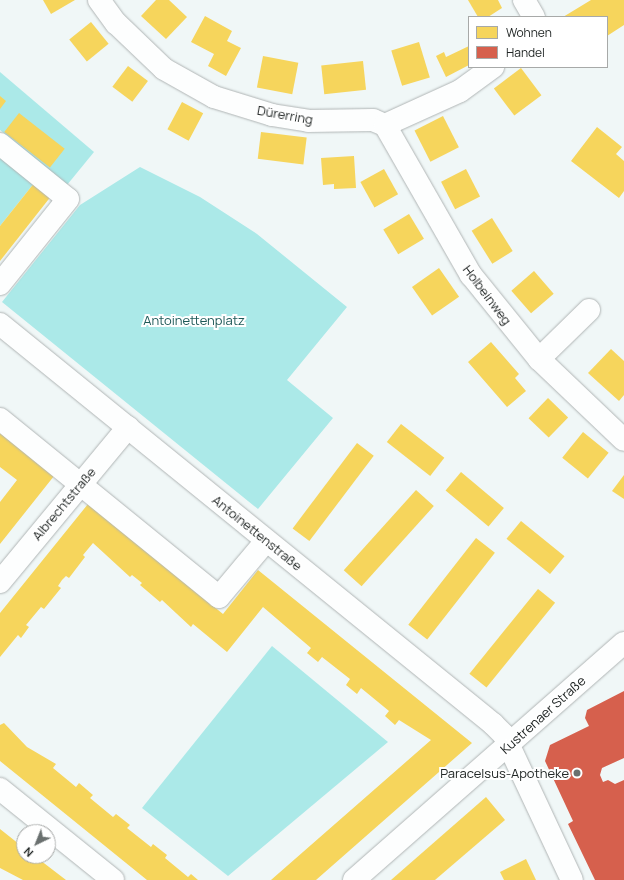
<!DOCTYPE html>
<meta charset="utf-8">
<style>
body{margin:0}
#map{position:relative;width:624px;height:880px;overflow:hidden;background:#f0f7f7;font-family:Manrope,sans-serif}
div>[style]{position:absolute}
[style*='--x']{left:calc(var(--x)*1px);top:calc(var(--y)*1px);width:calc(var(--w)*1px);rotate:calc(var(--a)*1deg)}
.green>*{inset:0;background:#abe9e8}
.homes>*{inset:0;background:#f6d55c;transform-origin:0 0}
.shops>*{inset:0;background:#d6604d}
.roads{filter:drop-shadow(0 0 1px #b0b5b5) drop-shadow(0 0 1px #b0b5b5)}
.minor>*{height:22px;margin:-11px;padding:0 11px;transform-origin:11px;border-radius:11px;background:#fdfefe}
.dots>*{width:11px;height:11px;translate:-50% -50%;box-sizing:border-box;border:2px solid #fff;border-radius:50%}
span{translate:-50% -50%;white-space:nowrap;text-align:center;line-height:1.15;-webkit-text-stroke:4px #fff;paint-order:stroke}
.street-label{font-size:13px;color:#222726}
.park-label{font-size:13px;color:#1e5958}
.poi-label{font-size:13px;color:#222726}
.right{translate:-100% -50%;text-align:right}
.legend{position:absolute;left:468px;top:16px;width:140px;height:52px;box-sizing:border-box;background:#fff;border:1px solid #a7a9a8;margin:0;padding:5px 7px;list-style:none;font-size:12px;color:#222726}
.legend li{display:flex;align-items:center;gap:8px;height:20px}
.legend b{width:20px;border:1px solid #a7a9a8}
.north{position:absolute;left:16px;top:824px;width:40px;height:40px;box-sizing:border-box;background:#fff;border:1px solid #a7a9a8;border-radius:50%;rotate:223deg;font-size:11px;font-weight:700;line-height:16px;text-align:center;color:#222726}
.north::after{content:'';display:block;margin:auto;width:14px;height:18px;background:#6a706f;clip-path:polygon(50% 0,100% 100%,50% 72%,0 100%)}
</style>
<div id="map">
<div class="green">
<div style="clip-path:polygon(0 72px,94px 152px,67px 185px,0 130px)"></div>
<div style="clip-path:polygon(0 153px,35px 182px,0 226px)"></div>
<div style="clip-path:polygon(140px 167px,200px 197px,257px 234px,347px 307px,287px 380px,333px 418px,258px 509px,2px 302px,80px 205px)"></div>
<div style="clip-path:polygon(272px 646px,388px 742px,228px 876px,142px 808px)"></div>
</div>
<div class="homes">
<div style="clip-path:polygon(43px 0,75px 0,51px 14px)"></div>
<div style="clip-path:polygon(156px 0,169px 0,187px 17px,166px 39px,141px 16px)"></div>
<div style="clip-path:polygon(468px 0,498px 0,502px 8px,488px 17px,478px 17px)"></div>
<div style="clip-path:polygon(591px 0,624px 0,624px 25px,607px 36px,607px 17px,563px 17px)"></div>
<div style="clip-path:polygon(205px 16px,232px 31px,227px 41px,241px 48px,226px 76px,208px 66px,214px 54px,191px 42px)"></div>
<div style="left:91px;top:22px;width:28px;height:28px;rotate:51deg"></div>
<div style="left:419px;top:42px;width:37px;height:29px;rotate:73deg"></div>
<div style="clip-path:polygon(469px 46px,469px 65px,446px 77px,436px 56px,444px 52px,446px 57px)"></div>
<div style="left:263px;top:56px;width:36px;height:32px;rotate:11deg"></div>
<div style="left:363px;top:61px;width:29px;height:42px;rotate:84deg"></div>
<div style="left:128px;top:66px;width:25px;height:26px;rotate:37deg"></div>
<div style="left:521px;top:68px;width:34px;height:34px;rotate:53deg"></div>
<div style="clip-path:polygon(0 96px,6px 101px,0 109px)"></div>
<div style="left:182px;top:102px;width:24px;height:31px;rotate:28deg"></div>
<div style="left:19px;top:113px;width:58px;height:24px;rotate:38deg"></div>
<div style="left:443px;top:116px;width:35px;height:32px;rotate:63deg"></div>
<div style="clip-path:polygon(597px 127px,622px 147px,616px 154px,624px 161px,624px 191px,619px 198px,571px 161px)"></div>
<div style="left:261px;top:132px;width:46px;height:27px;rotate:7deg"></div>
<div style="clip-path:polygon(354px 156px,356px 188px,334px 189px,334px 184px,323px 185px,321px 158px)"></div>
<div style="left:384px;top:169px;width:29px;height:27px;rotate:61deg"></div>
<div style="left:466px;top:169px;width:31px;height:28px;rotate:63deg"></div>
<div style="clip-path:polygon(35px 182px,52px 195px,0 261px,0 226px)"></div>
<div style="left:409px;top:214px;width:29px;height:30px;rotate:59deg"></div>
<div style="left:492px;top:218px;width:39px;height:24px;rotate:58deg"></div>
<div style="left:439px;top:268px;width:35px;height:33px;rotate:55deg"></div>
<div style="left:534px;top:271px;width:30px;height:30px;rotate:49deg"></div>
<div style="clip-path:polygon(491px 342px,519px 374px,515px 378px,526px 391px,507px 407px,468px 362px)"></div>
<div style="clip-path:polygon(611px 349px,624px 361px,624px 395px,619px 401px,588px 373px)"></div>
<div style="left:548px;top:398px;width:28px;height:28px;rotate:44deg"></div>
<div style="left:401px;top:424px;width:55px;height:23px;rotate:38deg"></div>
<div style="left:583px;top:432px;width:33px;height:33px;rotate:39deg"></div>
<div style="clip-path:polygon(0 433px,54px 476px,0 544px,0 502px,17px 480px,0 467px)"></div>
<div style="left:357px;top:443px;width:21px;height:107px;rotate:37deg"></div>
<div style="left:461px;top:472px;width:56px;height:24px;rotate:40deg"></div>
<div style="clip-path:polygon(624px 475px,624px 499px,612px 491px)"></div>
<div style="left:416px;top:490px;width:24px;height:108px;rotate:42deg"></div>
<div style="clip-path:polygon(88px 504px,223px 614px,258px 570px,472px 743px,316px 880px,271px 880px,431px 740px,399px 720px,395px 725px,385px 716px,389px 711px,361px 688px,357px 694px,346px 685px,350px 679px,322px 657px,318px 662px,307px 653px,311px 648px,263px 607px,227px 652px,193px 624px,191px 627px,162px 600px,160px 602px,140px 585px,142px 583px,132px 575px,130px 577px,93px 543px,83px 555px,85px 557px,69px 578px,66px 576px,62px 580px,58px 586px,61px 588px,44px 609px,41px 607px,26px 625px,29px 627px,21px 638px,18px 635px,0 657px,0 613px)"></div>
<div style="left:521px;top:521px;width:56px;height:23px;rotate:39deg"></div>
<div style="left:476px;top:538px;width:24px;height:110px;rotate:38deg"></div>
<div style="left:538px;top:589px;width:22px;height:109px;rotate:39deg"></div>
<div style="clip-path:polygon(4px 723px,27px 747px,56px 764px,53px 768px,76px 787px,79px 783px,93px 795px,90px 798px,113px 817px,116px 814px,130px 825px,127px 828px,151px 847px,153px 844px,167px 855px,165px 858px,188px 877px,191px 874px,198px 880px,147px 880px,47px 799px,0 761px,0 725px)"></div>
<div style="clip-path:polygon(486px 797px,505px 820px,435px 880px,391px 880px)"></div>
<div style="clip-path:polygon(0 829px,24px 848px,24px 856px,36px 857px,66px 880px,23px 880px,0 868px)"></div>
<div style="clip-path:polygon(526px 859px,536px 880px,504px 880px,500px 872px)"></div>
</div>
<div class="shops">
<div style="clip-path:polygon(624px 691px,624px 758px,602px 768px,600px 775px,603px 782px,608px 780px,615px 784px,624px 780px,624px 880px,595px 880px,568px 824px,573px 821px,545px 761px,550px 745px,589px 726px,585px 718px,587px 710px)"></div>
</div>
<div class="roads">
<div class="minor">
<div style="--x:99;--y:0;--w:29;--a:54"></div>
<div style="--x:116;--y:23;--w:66;--a:43.8"></div>
<div style="--x:164;--y:69;--w:57;--a:29.2"></div>
<div style="--x:214;--y:97;--w:61;--a:17.2"></div>
<div style="--x:272;--y:115;--w:36;--a:9"></div>
<div style="--x:308;--y:121;--w:65;--a:-0.9"></div>
<div style="--x:373;--y:120;--w:13;--a:23"></div>
<div style="--x:385;--y:125;--w:82;--a:-24.4"></div>
<div style="--x:460;--y:91;--w:41;--a:-36"></div>
<div style="--x:524;--y:0;--w:20;--a:60"></div>
<div style="--x:385;--y:125;--w:173;--a:60.2"></div>
<div style="--x:471;--y:275;--w:108;--a:51"></div>
<div style="--x:539;--y:359;--w:117;--a:43.6"></div>
<div style="--x:0;--y:144;--w:87;--a:39"></div>
<div style="--x:68;--y:199;--w:109;--a:128.7"></div>
<div style="--x:0;--y:324;--w:635;--a:39.05"></div>
<div style="--x:493;--y:724;--w:16;--a:45"></div>
<div style="--x:504;--y:735;--w:160;--a:64.9"></div>
<div style="--x:539;--y:359;--w:70;--a:-44.4"></div>
<div style="--x:0;--y:419;--w:282;--a:39.1"></div>
<div style="--x:219;--y:597;--w:73;--a:-50"></div>
<div style="--x:0;--y:582;--w:201;--a:-50.4"></div>
<div style="--x:0;--y:789;--w:145;--a:38.8"></div>
<div style="--x:354;--y:880;--w:359;--a:-41.3"></div>
</div>
</div>
<div class="dots">
<div style="left:577px;top:773px;background:#6a706f"></div>
</div>
<div class="street-label">
<span style="left:285px;top:115px;rotate:10deg">Dürerring</span>
<span style="left:487px;top:295px;rotate:53deg">Holbeinweg</span>
<span style="left:64px;top:504px;rotate:-50deg">Albrechtstraße</span>
<span style="left:257px;top:533px;rotate:39deg">Antoinettenstraße</span>
<span style="left:543px;top:715px;rotate:-42deg">Kustrenaer Straße</span>
</div>
<div class="park-label">
<span style="left:194px;top:320px">Antoinettenplatz</span>
</div>
<div class="poi-label">
<span class="right" style="left:569px;top:773px">Paracelsus-Apotheke</span>
</div>
<ul class="legend">
<li><b style="height:11px;background:#f6d55c"></b>Wohnen</li>
<li><b style="height:11px;background:#d6604d"></b>Handel</li>
</ul>
<div class="north">N</div>
</div>
